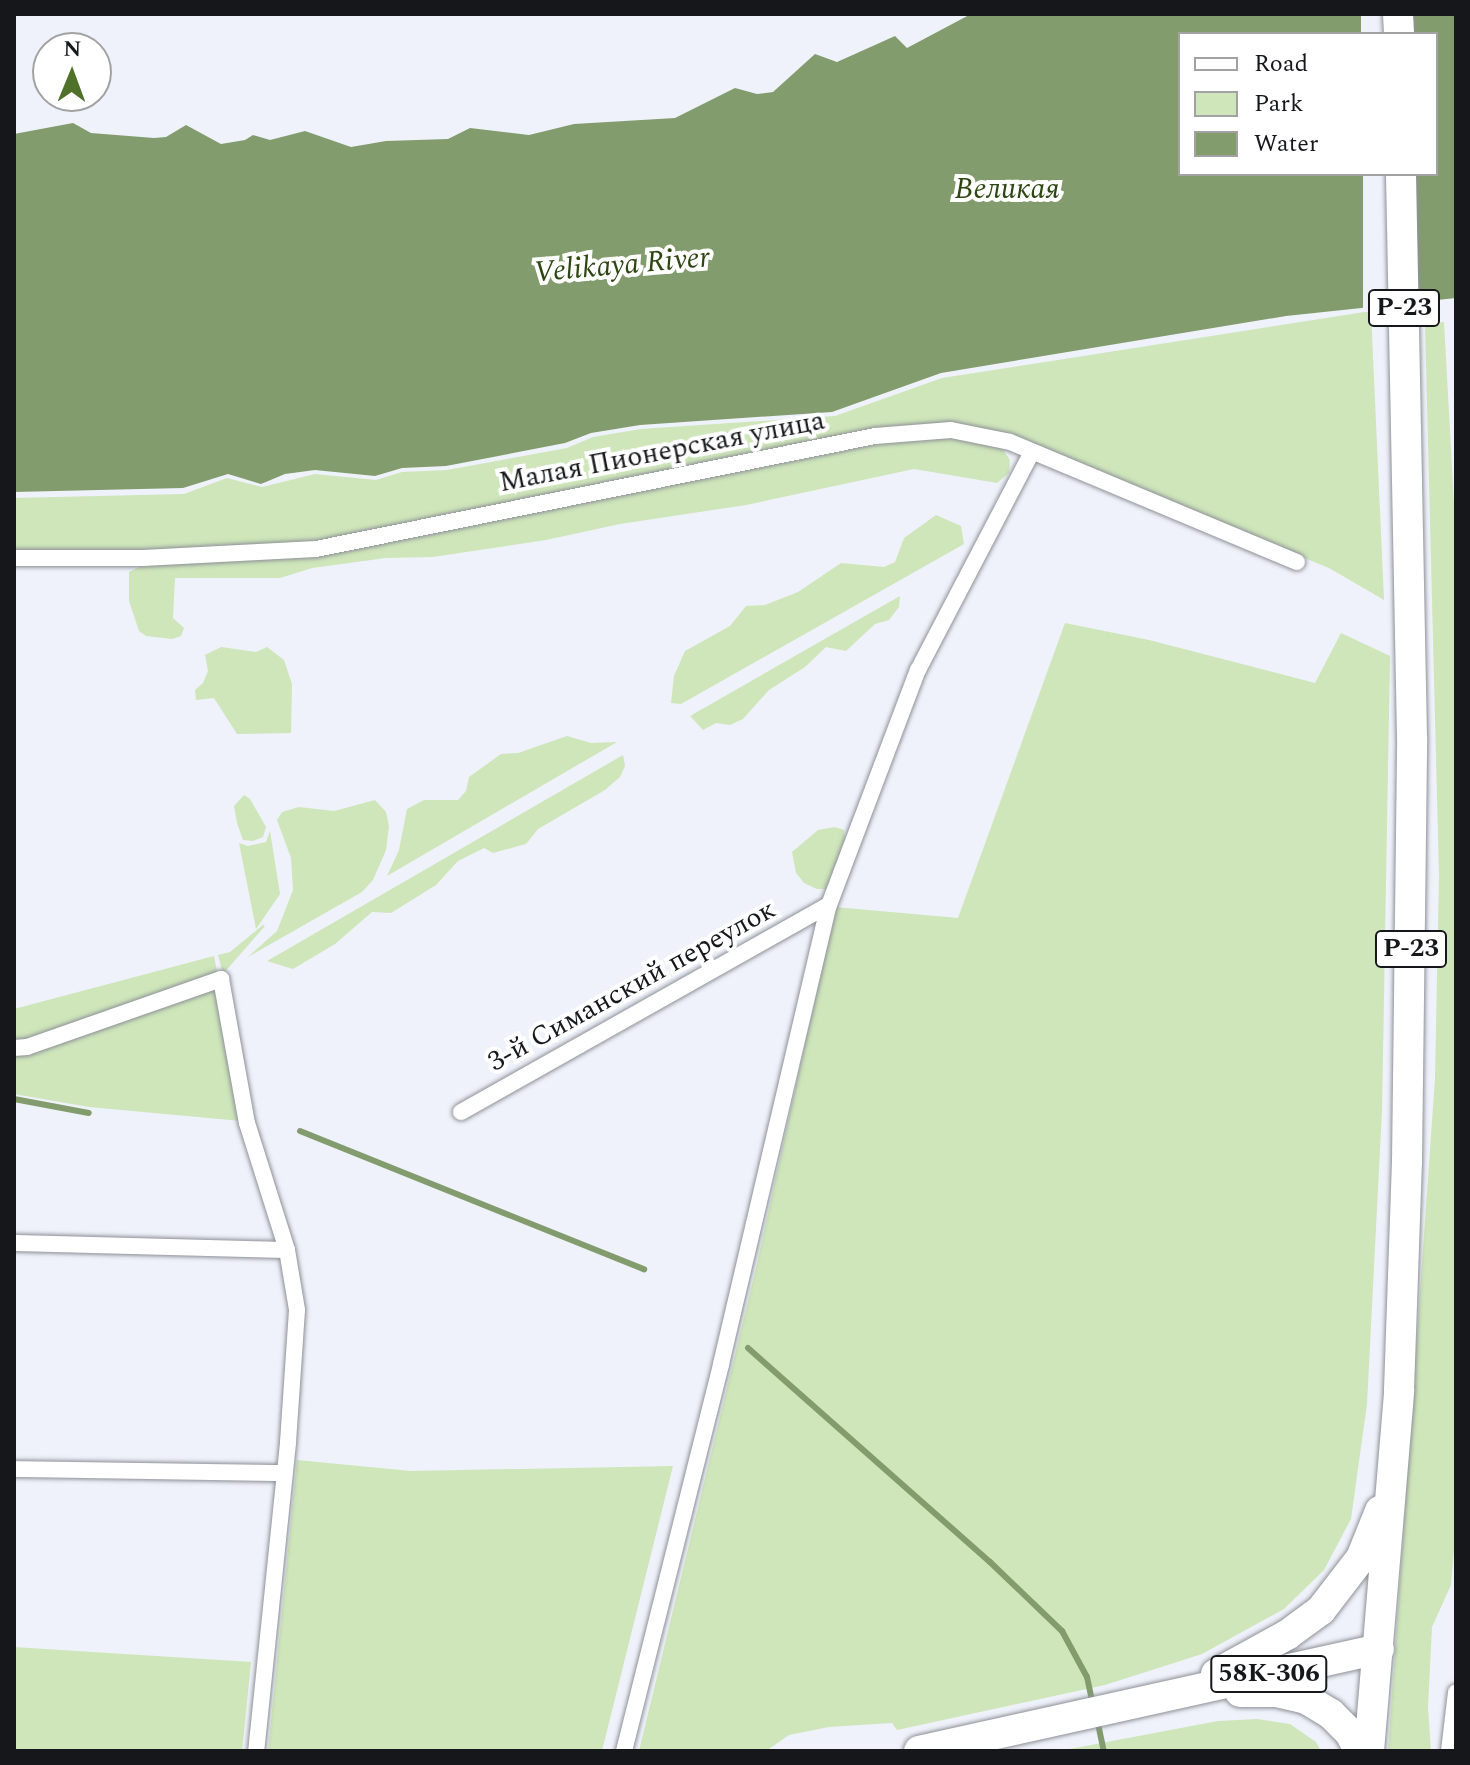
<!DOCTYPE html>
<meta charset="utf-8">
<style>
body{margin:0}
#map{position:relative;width:1470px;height:1765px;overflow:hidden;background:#eff2fa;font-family:Spectral,serif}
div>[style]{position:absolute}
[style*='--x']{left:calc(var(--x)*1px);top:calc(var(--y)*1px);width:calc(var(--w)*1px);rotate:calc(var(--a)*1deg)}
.green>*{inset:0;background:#cee6ba}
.water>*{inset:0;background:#839c6d}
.pier>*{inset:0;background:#eff2fa;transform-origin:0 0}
.stream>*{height:6px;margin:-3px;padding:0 3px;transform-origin:3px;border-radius:3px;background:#839c6d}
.roads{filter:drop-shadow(0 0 2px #8e9097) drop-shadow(0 0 2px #8e9097)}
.street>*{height:16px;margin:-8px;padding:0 8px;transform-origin:8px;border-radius:8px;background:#fff}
.highway>*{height:30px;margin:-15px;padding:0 15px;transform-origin:15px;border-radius:15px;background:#fff}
span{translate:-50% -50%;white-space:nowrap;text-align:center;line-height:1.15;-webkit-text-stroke:8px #fff;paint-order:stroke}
.shield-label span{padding:2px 6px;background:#fff;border:2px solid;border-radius:6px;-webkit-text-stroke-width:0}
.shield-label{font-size:26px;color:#16171a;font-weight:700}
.street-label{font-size:28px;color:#16171a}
.water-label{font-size:30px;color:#2e4612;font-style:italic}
.frame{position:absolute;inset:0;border:16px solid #16171a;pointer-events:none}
.legend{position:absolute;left:1178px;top:32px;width:260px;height:144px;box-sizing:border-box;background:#fff;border:2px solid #a2a2a3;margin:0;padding:10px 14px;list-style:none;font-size:24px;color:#16171a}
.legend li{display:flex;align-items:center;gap:16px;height:40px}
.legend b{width:40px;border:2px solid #a2a2a3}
.north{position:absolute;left:32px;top:32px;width:80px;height:80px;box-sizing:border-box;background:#fff;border:2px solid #a2a2a3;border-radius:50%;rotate:1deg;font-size:22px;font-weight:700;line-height:32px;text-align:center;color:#16171a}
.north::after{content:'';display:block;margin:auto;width:28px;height:36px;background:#4f7129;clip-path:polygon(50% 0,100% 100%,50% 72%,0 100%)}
</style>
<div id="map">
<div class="green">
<div style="clip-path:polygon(1371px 311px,1384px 600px,1329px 568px,1138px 490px,948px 422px,316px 543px,142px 553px,14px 553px,14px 498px,184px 494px,227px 478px,262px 487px,315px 474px,376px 480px,402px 472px,447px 470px,567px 448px,593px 437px,641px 429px,835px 416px,942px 378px)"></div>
<div style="clip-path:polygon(1444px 322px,1456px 540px,1456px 1526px,1451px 1585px,1432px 1627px,1428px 1707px,1431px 1751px,1388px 1751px,1435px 1078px,1439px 876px,1425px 324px)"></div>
<div style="clip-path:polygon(951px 438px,989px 443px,1003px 450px,1010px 460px,1009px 473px,997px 483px,914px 469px,746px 505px,620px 524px,546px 540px,433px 557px,386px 558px,312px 568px,280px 578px,175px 578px,173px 618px,184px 628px,181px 636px,172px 639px,146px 636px,139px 631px,129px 601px,129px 572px,143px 565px,314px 555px,877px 444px)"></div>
<div style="clip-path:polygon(936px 515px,961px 526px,964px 544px,681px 704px,671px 703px,674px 676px,685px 651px,730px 626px,746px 606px,765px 605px,798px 592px,841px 563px,884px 567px,895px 562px,904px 538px)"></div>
<div style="clip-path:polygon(900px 596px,899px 607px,889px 620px,875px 624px,846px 651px,826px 647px,805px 667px,769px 690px,743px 719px,730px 725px,716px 723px,703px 730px,690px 716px)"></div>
<div style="clip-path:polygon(1065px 623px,1149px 640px,1315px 683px,1341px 633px,1390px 656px,1382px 1111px,1367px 1404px,1351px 1519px,1324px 1570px,1284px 1609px,1202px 1654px,1105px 1685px,897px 1730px,892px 1723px,829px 1727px,789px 1735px,766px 1751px,639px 1751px,756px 1268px,835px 907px,958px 918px)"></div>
<div style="clip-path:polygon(221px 647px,256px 652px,267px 647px,284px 660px,292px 684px,291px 733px,237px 734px,214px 698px,196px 700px,195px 690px,203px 683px,208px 671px,205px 655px)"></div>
<div style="clip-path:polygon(567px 736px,591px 743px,617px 742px,387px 876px,399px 850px,407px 809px,424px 800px,458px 800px,466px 791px,469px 777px,501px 754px,518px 753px)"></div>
<div style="clip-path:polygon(623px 755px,625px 766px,620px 777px,605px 790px,538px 829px,526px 844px,493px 853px,484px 848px,458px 861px,436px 885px,391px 913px,372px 912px,335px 944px,293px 969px,267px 961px)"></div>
<div style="clip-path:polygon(244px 795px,250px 799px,266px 827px,263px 837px,253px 841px,243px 840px,237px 823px,234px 806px)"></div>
<div style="clip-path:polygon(375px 800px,386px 812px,389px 826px,386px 850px,373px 880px,362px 892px,248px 957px,277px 931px,293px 890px,291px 858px,277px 820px,282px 812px,299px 807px,334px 811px)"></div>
<div style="clip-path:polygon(835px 827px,844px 830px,845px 840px,827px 889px,817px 889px,804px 883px,796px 873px,792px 852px,818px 830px)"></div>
<div style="clip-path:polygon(270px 831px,280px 894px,256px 929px,239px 843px,248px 846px,266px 842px)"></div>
<div style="clip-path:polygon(263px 925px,265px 926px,223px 974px,218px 955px,230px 952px)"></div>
<div style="clip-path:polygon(214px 956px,218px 977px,14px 1045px,14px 1009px)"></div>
<div style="clip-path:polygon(217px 985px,241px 1121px,89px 1107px,14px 1094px,14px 1053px)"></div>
<div style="clip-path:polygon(297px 1460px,411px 1471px,673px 1466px,602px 1751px,268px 1751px)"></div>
<div style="clip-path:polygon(14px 1647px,251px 1662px,242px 1751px,14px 1751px)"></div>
<div style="clip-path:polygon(1257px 1719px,1290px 1724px,1316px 1742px,1321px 1751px,1059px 1751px,1218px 1721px)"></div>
</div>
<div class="water">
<div style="clip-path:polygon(evenodd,971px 14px,1456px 14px,1456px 298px,1286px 316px,941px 373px,832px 412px,640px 425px,591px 433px,565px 443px,446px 466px,402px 468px,375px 476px,315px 470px,285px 474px,261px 484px,228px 474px,183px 488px,14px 492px,14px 134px,73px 123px,91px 133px,154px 138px,166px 137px,186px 125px,221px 144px,245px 140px,253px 135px,270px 140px,305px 131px,351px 147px,386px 141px,448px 139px,470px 128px,529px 135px,574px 124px,675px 118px,735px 88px,757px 94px,773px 92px,815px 54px,837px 62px,895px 36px,907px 48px,971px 14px,1180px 34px,1436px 34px,1436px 174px,1180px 174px,1180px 34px)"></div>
</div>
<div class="pier">
<div style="left:1361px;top:14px;width:48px;height:20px"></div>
<div style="left:1363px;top:174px;width:49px;height:138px"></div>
</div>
<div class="stream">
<div style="--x:14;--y:1099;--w:76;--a:10.6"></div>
<div style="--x:300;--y:1131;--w:371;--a:21.9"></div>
<div style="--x:748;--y:1348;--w:323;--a:41.5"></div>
<div style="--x:990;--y:1562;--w:100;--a:43.8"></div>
<div style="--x:1062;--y:1631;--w:52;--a:61.5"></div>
<div style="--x:1087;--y:1677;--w:29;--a:78"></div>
<div style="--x:1097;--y:1719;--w:33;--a:78"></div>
</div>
<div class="roads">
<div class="street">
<div style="--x:14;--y:558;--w:129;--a:0"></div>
<div style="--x:143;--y:558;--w:173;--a:-3"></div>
<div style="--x:316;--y:549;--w:570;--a:-11.43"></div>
<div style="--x:875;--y:436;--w:76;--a:-4.5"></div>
<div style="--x:951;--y:430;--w:60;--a:11.5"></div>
<div style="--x:1010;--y:442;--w:311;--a:22.7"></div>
<div style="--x:14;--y:1048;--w:13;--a:-4"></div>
<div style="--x:27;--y:1047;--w:206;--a:-19.3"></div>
<div style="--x:221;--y:979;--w:146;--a:79.8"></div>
<div style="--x:247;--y:1123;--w:133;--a:72.5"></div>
<div style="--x:287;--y:1250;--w:61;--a:80.5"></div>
<div style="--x:297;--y:1310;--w:133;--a:93.9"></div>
<div style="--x:288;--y:1443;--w:310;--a:95.9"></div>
<div style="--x:461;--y:1112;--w:422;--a:-29.4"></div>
<div style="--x:14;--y:1243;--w:273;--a:1.5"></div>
<div style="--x:14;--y:1469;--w:269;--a:0.9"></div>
<div style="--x:624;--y:1751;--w:399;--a:-75.9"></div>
<div style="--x:721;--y:1364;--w:472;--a:-76.8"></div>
<div style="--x:829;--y:905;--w:251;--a:-69.3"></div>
<div style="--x:918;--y:670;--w:246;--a:-62.4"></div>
<div style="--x:1449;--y:1751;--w:59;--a:-83.2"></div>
</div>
<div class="highway">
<div style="--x:1398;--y:14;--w:20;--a:87"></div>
<div style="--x:1216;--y:1674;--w:81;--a:-28.8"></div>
<div style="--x:1287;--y:1635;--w:42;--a:-36.3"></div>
<div style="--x:1321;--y:1610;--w:66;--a:-52.4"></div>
<div style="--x:1361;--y:1558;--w:51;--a:-68"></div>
<div style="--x:1240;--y:1692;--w:36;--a:0"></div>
<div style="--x:1276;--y:1692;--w:31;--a:13"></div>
<div style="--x:1306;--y:1699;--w:29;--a:31"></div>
<div style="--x:1331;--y:1714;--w:27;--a:45"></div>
<div style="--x:1350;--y:1733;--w:20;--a:63"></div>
<div style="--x:919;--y:1751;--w:471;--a:-12.5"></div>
<div style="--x:1369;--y:1751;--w:362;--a:-85.2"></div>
<div style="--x:1399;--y:1390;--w:228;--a:-88"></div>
<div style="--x:1407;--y:1162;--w:425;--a:-89.3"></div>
<div style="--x:1412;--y:737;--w:563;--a:-91.12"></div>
</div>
</div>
<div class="shield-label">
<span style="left:1404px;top:308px">Р-23</span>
<span style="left:1411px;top:949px">Р-23</span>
<span style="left:1269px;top:1674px">58К-306</span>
</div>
<div class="street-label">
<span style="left:662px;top:452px;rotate:-11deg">Малая Пионерская улица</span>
<span style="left:632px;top:986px;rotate:-29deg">3-й Симанский переулок</span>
</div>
<div class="water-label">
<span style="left:1007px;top:189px">Великая</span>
<span style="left:622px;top:265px;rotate:-5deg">Velikaya River</span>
</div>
<div class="frame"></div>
<ul class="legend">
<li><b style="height:10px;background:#fff"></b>Road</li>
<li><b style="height:22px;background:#cee6ba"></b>Park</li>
<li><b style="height:22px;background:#839c6d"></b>Water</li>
</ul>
<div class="north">N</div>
</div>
